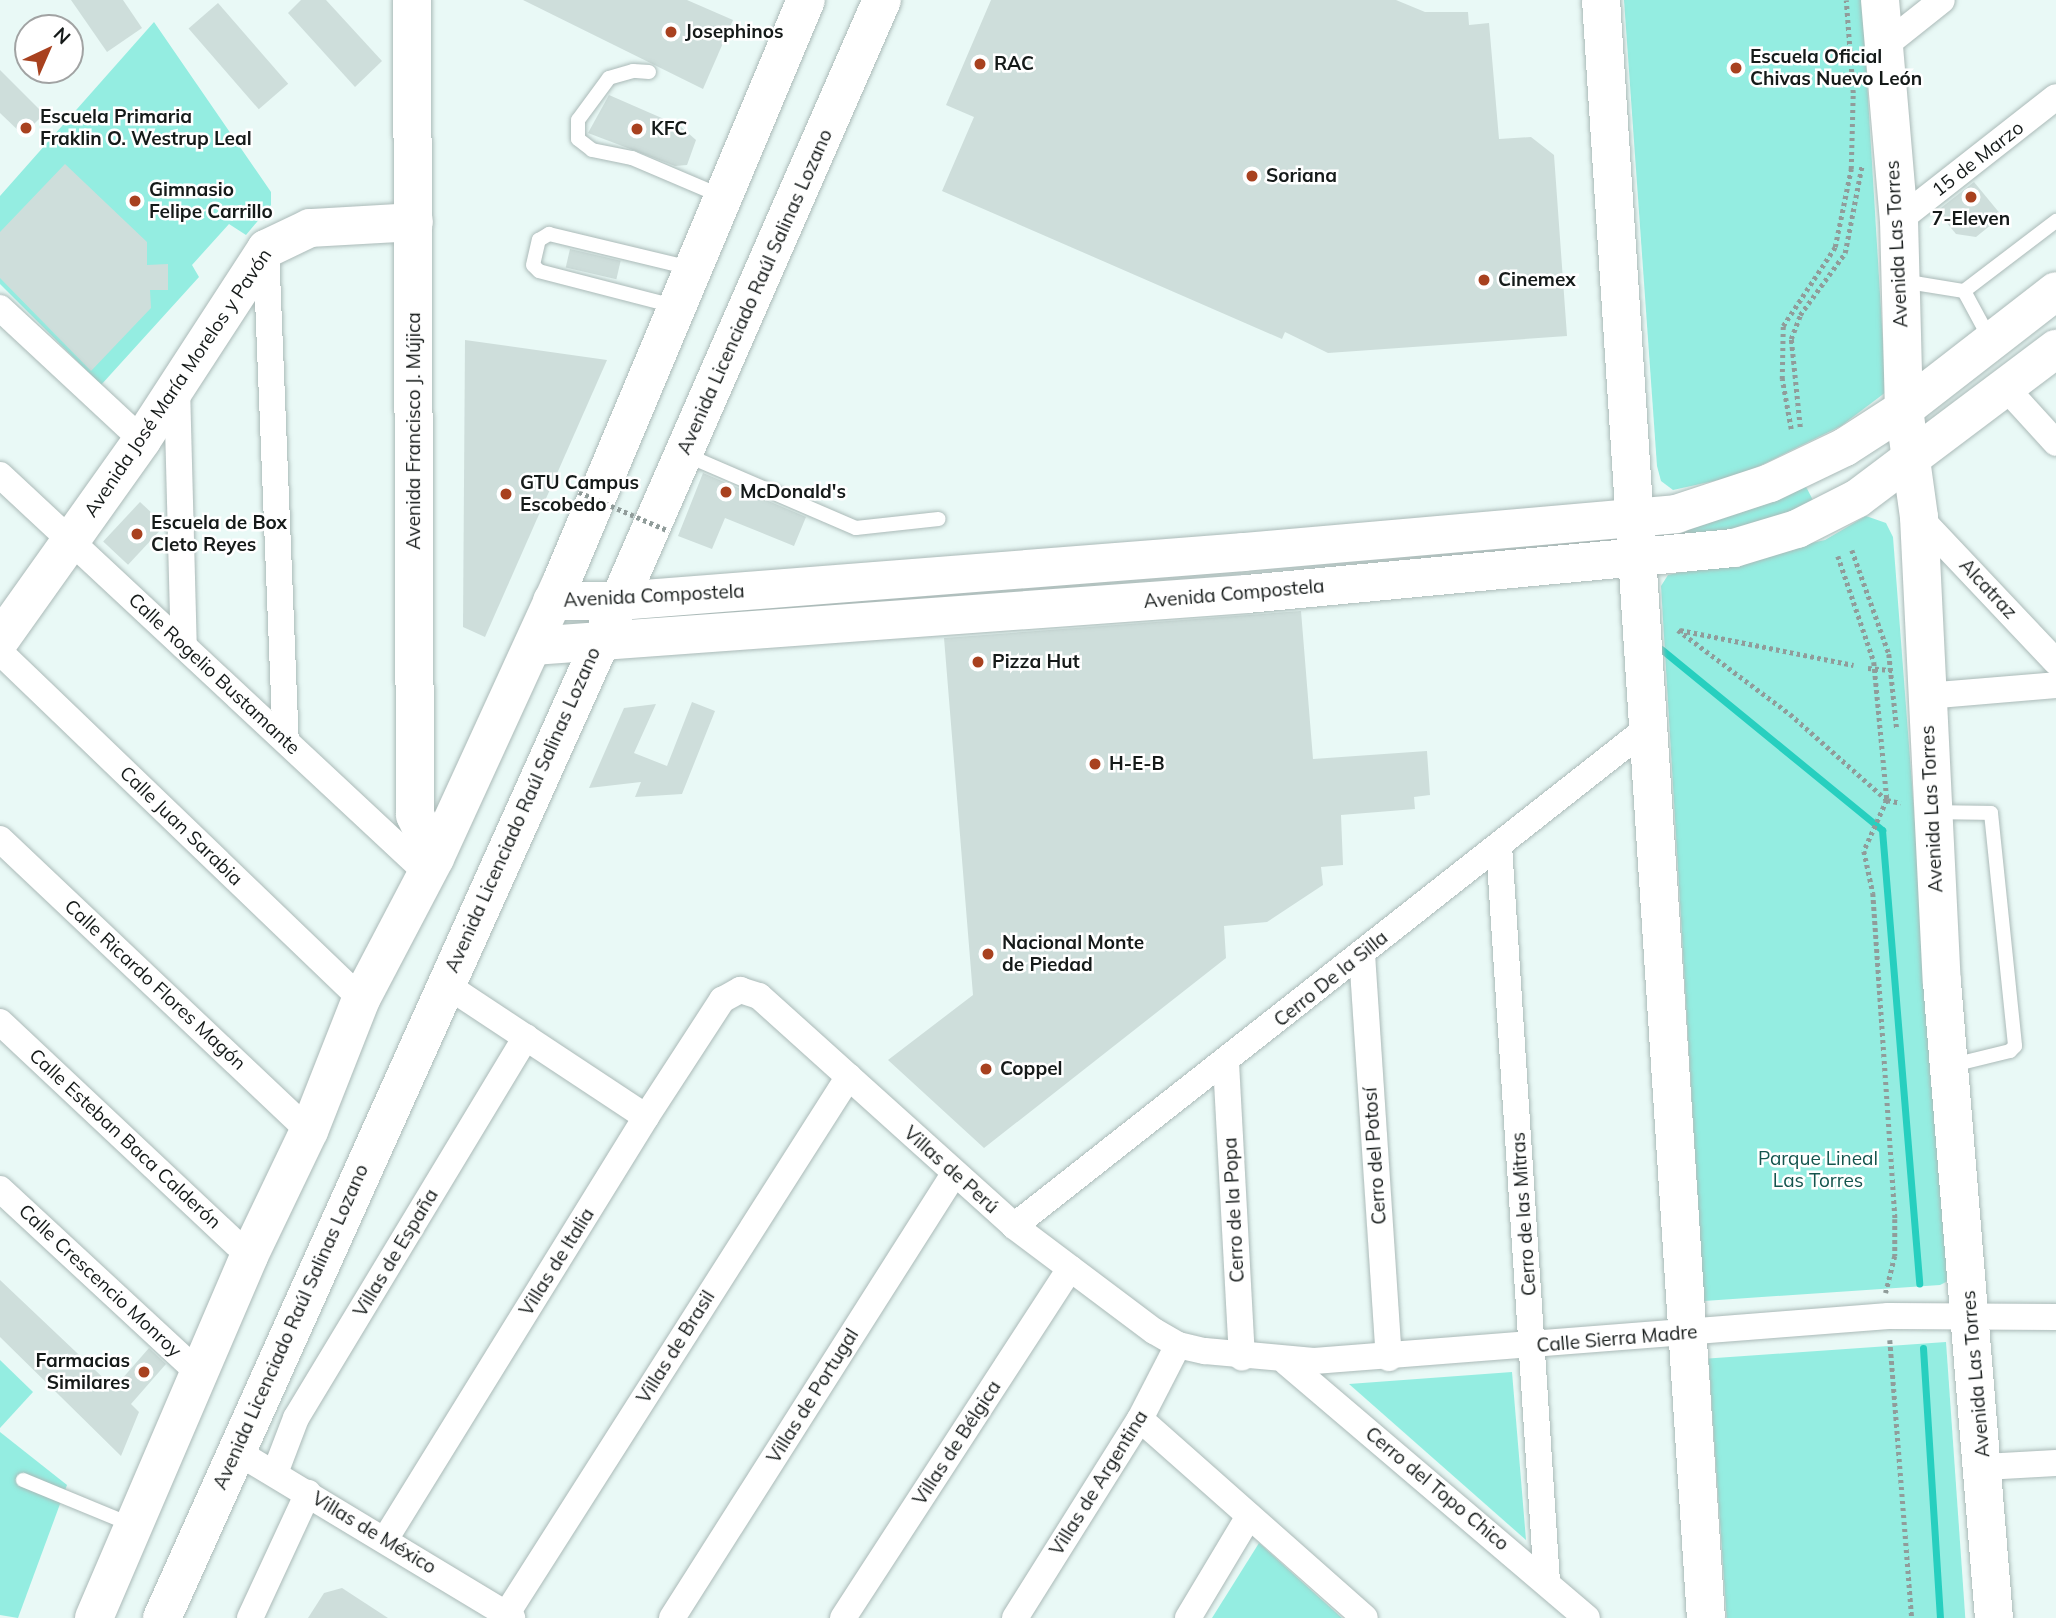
<!DOCTYPE html>
<meta charset="utf-8">
<style>
body{margin:0}
#map{position:relative;width:2056px;height:1618px;overflow:hidden;background:#e9f9f6;font-family:Mulish,sans-serif}
div>[style]{position:absolute}
[style*='--x']{left:calc(var(--x)*1px);top:calc(var(--y)*1px);width:calc(var(--w)*1px);rotate:calc(var(--a)*1deg)}
.green>*{inset:0;background:#94ede1;transform-origin:0 0}
.stream>*{height:7px;margin:-3.5px;padding:0 3.5px;transform-origin:3.5px;border-radius:3.5px;background:#27cfbf}
.building>*{inset:0;background:#cededb;transform-origin:0 0}
.path>*{height:4.5px;margin-top:-2.25px;transform-origin:0;background:repeating-linear-gradient(90deg,#909c9a 0 3.5px,transparent 0 7px)}
.roads{filter:drop-shadow(0 0 2px #abbab8) drop-shadow(0 0 2px #abbab8)}
.lane>*{height:14px;margin:-7px;padding:0 7px;transform-origin:7px;border-radius:7px;background:#fff}
.street>*{height:26px;margin:-13px;padding:0 13px;transform-origin:13px;border-radius:13px;background:#fff}
.secondary>*{height:38px;margin:-19px;padding:0 19px;transform-origin:19px;border-radius:19px;background:#fff}
.path-bridge>*{height:4.5px;margin-top:-2.25px;transform-origin:0;background:repeating-linear-gradient(90deg,#909c9a 0 3.5px,transparent 0 7px)}
.dots>*{width:19px;height:19px;translate:-50% -50%;box-sizing:border-box;border:4px solid #fff;border-radius:50%}
span{translate:-50% -50%;white-space:nowrap;text-align:center;line-height:1.15;-webkit-text-stroke:5px #fff;paint-order:stroke}
.poi-label{font-size:19px;color:#151a19;font-weight:700}
.left{translate:0 -50%;text-align:left}
.right{translate:-100% -50%;text-align:right}
.street-label{font-size:19px;color:#151a19}
.park-label{font-size:19px;color:#14554e}
.north{position:absolute;left:14px;top:14px;width:70px;height:70px;box-sizing:border-box;background:#fff;border:2px solid #a1a3a3;border-radius:50%;rotate:44deg;font-size:19px;font-weight:700;line-height:28px;text-align:center;color:#151a19}
.north::after{content:'';display:block;margin:auto;width:24px;height:32px;background:#a8411f;clip-path:polygon(50% 0,100% 100%,50% 72%,0 100%)}
</style>
<div id="map">
<div class="green">
<div style="clip-path:polygon(1624px 0,1862px 0,1886px 392px,1841px 426px,1741px 475px,1673px 490px,1661px 481px,1657px 466px)"></div>
<div style="clip-path:polygon(154px 22px,271px 192px,271px 205px,246px 235px,229px 224px,192px 265px,199px 277px,101px 385px,0 284px,0 196px)"></div>
<div style="clip-path:polygon(1803px 481px,1816px 506px,1776px 520px,1661px 544px,1659px 532px)"></div>
<div style="clip-path:polygon(1866px 516px,1886px 523px,1893px 537px,1950px 1280px,1940px 1285px,1704px 1301px,1661px 586px,1668px 575px,1825px 540px)"></div>
<div style="left:1946px;top:1342px;width:277px;height:238px;rotate:86deg"></div>
<div style="clip-path:polygon(0 1360px,33px 1392px,0 1428px)"></div>
<div style="clip-path:polygon(1512px 1372px,1526px 1540px,1349px 1384px)"></div>
<div style="clip-path:polygon(0 1432px,67px 1485px,18px 1618px,0 1615px)"></div>
<div style="clip-path:polygon(1259px 1543px,1342px 1618px,1212px 1618px)"></div>
</div>
<div class="stream">
<div style="--x:1661;--y:649;--w:286;--a:39.3"></div>
<div style="--x:1882;--y:830;--w:455;--a:85.3"></div>
<div style="--x:1923;--y:1348;--w:271;--a:86.4"></div>
</div>
<div class="building">
<div style="clip-path:polygon(71px 0,123px 0,142px 28px,107px 52px)"></div>
<div style="clip-path:polygon(301px 0,326px 0,382px 61px,355px 87px,288px 13px)"></div>
<div style="clip-path:polygon(523px 0,687px 0,733px 20px,703px 89px)"></div>
<div style="clip-path:polygon(991px 0,1396px 0,1425px 12px,1468px 12px,1469px 25px,1489px 23px,1499px 139px,1531px 137px,1554px 155px,1567px 336px,1328px 353px,1285px 332px,1282px 339px,942px 191px,974px 117px,946px 105px)"></div>
<div style="left:218px;top:3px;width:107px;height:39px;rotate:49deg"></div>
<div style="clip-path:polygon(0 70px,44px 114px,23px 135px,0 113px)"></div>
<div style="clip-path:polygon(609px 95px,680px 126px,696px 140px,687px 165px,675px 166px,588px 133px)"></div>
<div style="clip-path:polygon(65px 164px,147px 242px,147px 265px,168px 264px,168px 290px,150px 290px,151px 308px,91px 371px,0 278px,0 232px)"></div>
<div style="clip-path:polygon(1974px 182px,2002px 216px,1976px 237px,1956px 234px,1937px 211px)"></div>
<div style="left:570px;top:249px;width:52px;height:19px;rotate:13deg"></div>
<div style="clip-path:polygon(465px 340px,607px 360px,485px 637px,463px 627px)"></div>
<div style="clip-path:polygon(703px 473px,806px 517px,794px 546px,725px 518px,712px 549px,678px 536px)"></div>
<div style="left:140px;top:502px;width:34px;height:54px;rotate:43deg"></div>
<div style="clip-path:polygon(1301px 611px,1313px 759px,1427px 751px,1430px 795px,1414px 797px,1415px 809px,1341px 815px,1343px 865px,1321px 867px,1323px 885px,1267px 922px,1224px 926px,1226px 958px,984px 1148px,888px 1060px,973px 995px,944px 638px)"></div>
<div style="clip-path:polygon(692px 702px,715px 711px,682px 794px,635px 797px,641px 782px,589px 788px,624px 708px,656px 704px,634px 753px,667px 766px)"></div>
<div style="clip-path:polygon(0 1280px,114px 1388px,149px 1348px,166px 1364px,131px 1404px,139px 1412px,121px 1456px,0 1337px)"></div>
<div style="clip-path:polygon(342px 1588px,388px 1618px,308px 1618px,324px 1593px)"></div>
</div>
<div class="path">
<div style="--x:1800;--y:427;--w:88;--a:-95.8"></div>
<div style="--x:1791;--y:339;--w:26;--a:-69"></div>
<div style="--x:1800;--y:315;--w:77;--a:-54"></div>
<div style="--x:1845;--y:253;--w:90;--a:-79.1"></div>
<div style="--x:1791;--y:429;--w:51;--a:-100.2"></div>
<div style="--x:1782;--y:379;--w:53;--a:-88.9"></div>
<div style="--x:1783;--y:326;--w:95;--a:-56.6"></div>
<div style="--x:1835;--y:247;--w:80;--a:-78.4"></div>
<div style="--x:1851;--y:169;--w:76;--a:-88.5"></div>
<div style="--x:1853;--y:93;--w:93;--a:-94.3"></div>
<div style="--x:1852;--y:550;--w:110;--a:70.4"></div>
<div style="--x:1889;--y:654;--w:76;--a:84"></div>
<div style="--x:1838;--y:556;--w:112;--a:71.2"></div>
<div style="--x:1874;--y:662;--w:139;--a:84.6"></div>
<div style="--x:1887;--y:800;--w:56;--a:114.3"></div>
<div style="--x:1864;--y:851;--w:43;--a:77.9"></div>
<div style="--x:1873;--y:893;--w:327;--a:86.1"></div>
<div style="--x:1895;--y:1219;--w:37;--a:90"></div>
<div style="--x:1895;--y:1256;--w:38;--a:104"></div>
<div style="--x:1678;--y:630;--w:140;--a:36.9"></div>
<div style="--x:1790;--y:714;--w:130;--a:41.6"></div>
<div style="--x:1887;--y:800;--w:14;--a:12"></div>
<div style="--x:1680;--y:630;--w:177;--a:11.4"></div>
<div style="--x:1868;--y:668;--w:25;--a:5"></div>
<div style="--x:1890;--y:1340;--w:279;--a:85.5"></div>
</div>
<div class="roads">
<div class="lane">
<div style="--x:649;--y:72;--w:16;--a:-176"></div>
<div style="--x:633;--y:71;--w:25;--a:164"></div>
<div style="--x:609;--y:78;--w:52;--a:126.4"></div>
<div style="--x:578;--y:120;--w:19;--a:90"></div>
<div style="--x:578;--y:139;--w:18;--a:38"></div>
<div style="--x:592;--y:150;--w:41;--a:11.3"></div>
<div style="--x:632;--y:158;--w:97;--a:23.1"></div>
<div style="--x:1902;--y:281;--w:63;--a:9.2"></div>
<div style="--x:1964;--y:291;--w:57;--a:61.6"></div>
<div style="--x:1964;--y:291;--w:116;--a:-37.3"></div>
<div style="--x:674;--y:306;--w:139;--a:-165.5"></div>
<div style="--x:539;--y:271;--w:8;--a:-135"></div>
<div style="--x:533;--y:265;--w:26;--a:-77"></div>
<div style="--x:539;--y:240;--w:12;--a:-31"></div>
<div style="--x:549;--y:234;--w:146;--a:13.5"></div>
<div style="--x:684;--y:454;--w:187;--a:23.3"></div>
<div style="--x:856;--y:528;--w:83;--a:-6.2"></div>
<div style="--x:1934;--y:812;--w:57;--a:1"></div>
<div style="--x:1991;--y:813;--w:234;--a:84.1"></div>
<div style="--x:2015;--y:1046;--w:7;--a:135"></div>
<div style="--x:2010;--y:1051;--w:63;--a:166.2"></div>
<div style="--x:23;--y:1480;--w:118;--a:22.4"></div>
</div>
<div class="street">
<div style="--x:1883;--y:47;--w:75;--a:-38.5"></div>
<div style="--x:1899;--y:220;--w:199;--a:-38.1"></div>
<div style="--x:266;--y:249;--w:492;--a:87.7"></div>
<div style="--x:0;--y:308;--w:194;--a:42.9"></div>
<div style="--x:177;--y:387;--w:259;--a:88.5"></div>
<div style="--x:2006;--y:388;--w:74;--a:47.7"></div>
<div style="--x:0;--y:475;--w:584;--a:42.99"></div>
<div style="--x:1919;--y:517;--w:199;--a:46.6"></div>
<div style="--x:0;--y:652;--w:501;--a:43.87"></div>
<div style="--x:1926;--y:696;--w:130;--a:-4.8"></div>
<div style="--x:0;--y:839;--w:425;--a:43.4"></div>
<div style="--x:1499;--y:846;--w:738;--a:86.27"></div>
<div style="--x:1362;--y:954;--w:405;--a:86.2"></div>
<div style="--x:445;--y:984;--w:241;--a:33.5"></div>
<div style="--x:0;--y:1022;--w:342;--a:43.2"></div>
<div style="--x:1226;--y:1063;--w:295;--a:86.9"></div>
<div style="--x:0;--y:1189;--w:271;--a:42.8"></div>
<div style="--x:1014;--y:1226;--w:804;--a:-38.18"></div>
<div style="--x:1286;--y:1362;--w:395;--a:40.4"></div>
<div style="--x:1140;--y:1419;--w:300;--a:41.5"></div>
<div style="--x:234;--y:1450;--w:325;--a:31.1"></div>
<div style="--x:1984;--y:1467;--w:72;--a:-3.2"></div>
<div style="--x:275;--y:1473;--w:59;--a:-69.1"></div>
<div style="--x:296;--y:1418;--w:445;--a:-58.9"></div>
<div style="--x:386;--y:1538;--w:495;--a:-58.3"></div>
<div style="--x:646;--y:1117;--w:140;--a:-57"></div>
<div style="--x:722;--y:1000;--w:21;--a:-29"></div>
<div style="--x:740;--y:990;--w:20;--a:18"></div>
<div style="--x:759;--y:996;--w:343;--a:42"></div>
<div style="--x:1014;--y:1226;--w:175;--a:36.9"></div>
<div style="--x:1154;--y:1331;--w:28;--a:30"></div>
<div style="--x:1178;--y:1345;--w:28;--a:13"></div>
<div style="--x:1205;--y:1351;--w:109;--a:5.2"></div>
<div style="--x:1314;--y:1361;--w:576;--a:-4.48"></div>
<div style="--x:1888;--y:1316;--w:168;--a:0.3"></div>
<div style="--x:250;--y:1618;--w:138;--a:-65.1"></div>
<div style="--x:504;--y:1618;--w:642;--a:-57.52"></div>
<div style="--x:672;--y:1618;--w:526;--a:-57.58"></div>
<div style="--x:843;--y:1618;--w:417;--a:-57"></div>
<div style="--x:1015;--y:1618;--w:235;--a:-57.9"></div>
<div style="--x:1140;--y:1419;--w:83;--a:-62.8"></div>
<div style="--x:1188;--y:1618;--w:119;--a:-59.1"></div>
</div>
<div class="secondary">
<div style="--x:412;--y:0;--w:815;--a:89.79"></div>
<div style="--x:415;--y:815;--w:47;--a:65.1"></div>
<div style="--x:1601;--y:0;--w:1621;--a:86.29"></div>
<div style="--x:1880;--y:0;--w:221;--a:85.1"></div>
<div style="--x:1899;--y:220;--w:189;--a:88.5"></div>
<div style="--x:1904;--y:409;--w:109;--a:82.1"></div>
<div style="--x:1919;--y:517;--w:466;--a:87.2"></div>
<div style="--x:1942;--y:982;--w:638;--a:85.33"></div>
<div style="--x:552;--y:601;--w:67;--a:0"></div>
<div style="--x:619;--y:601;--w:627;--a:-4.48"></div>
<div style="--x:1244;--y:552;--w:434;--a:-5"></div>
<div style="--x:1676;--y:514;--w:99;--a:-18.3"></div>
<div style="--x:1770;--y:483;--w:83;--a:-25.6"></div>
<div style="--x:1845;--y:447;--w:70;--a:-32.8"></div>
<div style="--x:1904;--y:409;--w:192;--a:-37.8"></div>
<div style="--x:0;--y:640;--w:245;--a:-54.6"></div>
<div style="--x:142;--y:440;--w:228;--a:-57"></div>
<div style="--x:266;--y:249;--w:49;--a:-25.5"></div>
<div style="--x:310;--y:228;--w:104;--a:-3.3"></div>
<div style="--x:533;--y:646;--w:716;--a:-4.17"></div>
<div style="--x:1247;--y:594;--w:489;--a:-5.4"></div>
<div style="--x:1734;--y:548;--w:66;--a:-16.8"></div>
<div style="--x:1797;--y:529;--w:68;--a:-26.9"></div>
<div style="--x:1858;--y:498;--w:248;--a:-37"></div>
<div style="--x:94;--y:1618;--w:394;--a:-66.8"></div>
<div style="--x:249;--y:1256;--w:139;--a:-64.4"></div>
<div style="--x:309;--y:1131;--w:142;--a:-68.5"></div>
<div style="--x:361;--y:999;--w:159;--a:-62.3"></div>
<div style="--x:435;--y:858;--w:302;--a:-65.4"></div>
<div style="--x:561;--y:583;--w:632;--a:-67.21"></div>
<div style="--x:162;--y:1618;--w:1115;--a:-65.8"></div>
<div style="--x:619;--y:601;--w:656;--a:-66.37"></div>
</div>
</div>
<div class="path-bridge">
<div style="--x:579;--y:492;--w:98;--a:23.4"></div>
</div>
<div class="dots">
<div style="left:671px;top:32px;background:#a8411f"></div>
<div style="left:980px;top:64px;background:#a8411f"></div>
<div style="left:1736px;top:68px;background:#a8411f"></div>
<div style="left:26px;top:128px;background:#a8411f"></div>
<div style="left:637px;top:129px;background:#a8411f"></div>
<div style="left:1252px;top:176px;background:#a8411f"></div>
<div style="left:1971px;top:197px;background:#a8411f"></div>
<div style="left:135px;top:201px;background:#a8411f"></div>
<div style="left:1484px;top:280px;background:#a8411f"></div>
<div style="left:726px;top:492px;background:#a8411f"></div>
<div style="left:506px;top:494px;background:#a8411f"></div>
<div style="left:137px;top:534px;background:#a8411f"></div>
<div style="left:978px;top:662px;background:#a8411f"></div>
<div style="left:1095px;top:764px;background:#a8411f"></div>
<div style="left:988px;top:954px;background:#a8411f"></div>
<div style="left:986px;top:1069px;background:#a8411f"></div>
<div style="left:144px;top:1372px;background:#a8411f"></div>
</div>
<div class="poi-label">
<span class="left" style="left:685px;top:32px">Josephinos</span>
<span class="left" style="left:1750px;top:68px">Escuela Oficial<br>Chivas Nuevo León</span>
<span class="left" style="left:994px;top:64px">RAC</span>
<span class="left" style="left:40px;top:128px">Escuela Primaria<br>Fraklin O. Westrup Leal</span>
<span class="left" style="left:651px;top:129px">KFC</span>
<span class="left" style="left:1266px;top:176px">Soriana</span>
<span class="left" style="left:149px;top:201px">Gimnasio<br>Felipe Carrillo</span>
<span style="left:1971px;top:219px">7-Eleven</span>
<span class="left" style="left:1498px;top:280px">Cinemex</span>
<span class="left" style="left:520px;top:494px">GTU Campus<br>Escobedo</span>
<span class="left" style="left:740px;top:492px">McDonald's</span>
<span class="left" style="left:151px;top:534px">Escuela de Box<br>Cleto Reyes</span>
<span class="left" style="left:992px;top:662px">Pizza Hut</span>
<span class="left" style="left:1109px;top:764px">H-E-B</span>
<span class="left" style="left:1002px;top:954px">Nacional Monte<br>de Piedad</span>
<span class="left" style="left:1000px;top:1069px">Coppel</span>
<span class="right" style="left:130px;top:1372px">Farmacias<br>Similares</span>
</div>
<div class="street-label">
<span style="left:1978px;top:159px;rotate:-38deg">15 de Marzo</span>
<span style="left:1897px;top:244px;rotate:-93deg">Avenida Las Torres</span>
<span style="left:755px;top:292px;rotate:-66deg">Avenida Licenciado Raúl Salinas Lozano</span>
<span style="left:178px;top:383px;rotate:-56deg">Avenida José María Morelos y Pavón</span>
<span style="left:414px;top:431px;rotate:-90deg">Avenida Francisco J. Mújica</span>
<span style="left:1988px;top:589px;rotate:47deg">Alcatraz</span>
<span style="left:1234px;top:594px;rotate:-5deg">Avenida Compostela</span>
<span style="left:654px;top:596px;rotate:-3deg">Avenida Compostela</span>
<span style="left:214px;top:674px;rotate:43deg">Calle Rogelio Bustamante</span>
<span style="left:1932px;top:809px;rotate:-93deg">Avenida Las Torres</span>
<span style="left:523px;top:810px;rotate:-66deg">Avenida Licenciado Raúl Salinas Lozano</span>
<span style="left:181px;top:826px;rotate:44deg">Calle Juan Sarabia</span>
<span style="left:1331px;top:979px;rotate:-39deg">Cerro De la Silla</span>
<span style="left:155px;top:985px;rotate:43deg">Calle Ricardo Flores Magón</span>
<span style="left:125px;top:1139px;rotate:43deg">Calle Esteban Baca Calderón</span>
<span style="left:1375px;top:1156px;rotate:-94deg">Cerro del Potosí</span>
<span style="left:951px;top:1170px;rotate:42deg">Villas de Perú</span>
<span style="left:1234px;top:1210px;rotate:-93deg">Cerro de la Popa</span>
<span style="left:1524px;top:1214px;rotate:-94deg">Cerro de las Mitras</span>
<span style="left:396px;top:1253px;rotate:-59deg">Villas de España</span>
<span style="left:557px;top:1262px;rotate:-58deg">Villas de Italia</span>
<span style="left:100px;top:1281px;rotate:43deg">Calle Crescencio Monroy</span>
<span style="left:291px;top:1327px;rotate:-66deg">Avenida Licenciado Raúl Salinas Lozano</span>
<span style="left:1617px;top:1339px;rotate:-5deg">Calle Sierra Madre</span>
<span style="left:676px;top:1347px;rotate:-58deg">Villas de Brasil</span>
<span style="left:1976px;top:1374px;rotate:-95deg">Avenida Las Torres</span>
<span style="left:813px;top:1396px;rotate:-58deg">Villas de Portugal</span>
<span style="left:957px;top:1443px;rotate:-57deg">Villas de Bélgica</span>
<span style="left:1099px;top:1483px;rotate:-58deg">Villas de Argentina</span>
<span style="left:1437px;top:1489px;rotate:40deg">Cerro del Topo Chico</span>
<span style="left:374px;top:1533px;rotate:31deg">Villas de México</span>
</div>
<div class="park-label">
<span style="left:1818px;top:1170px">Parque Lineal<br>Las Torres</span>
</div>
<div class="north">N</div>
</div>
